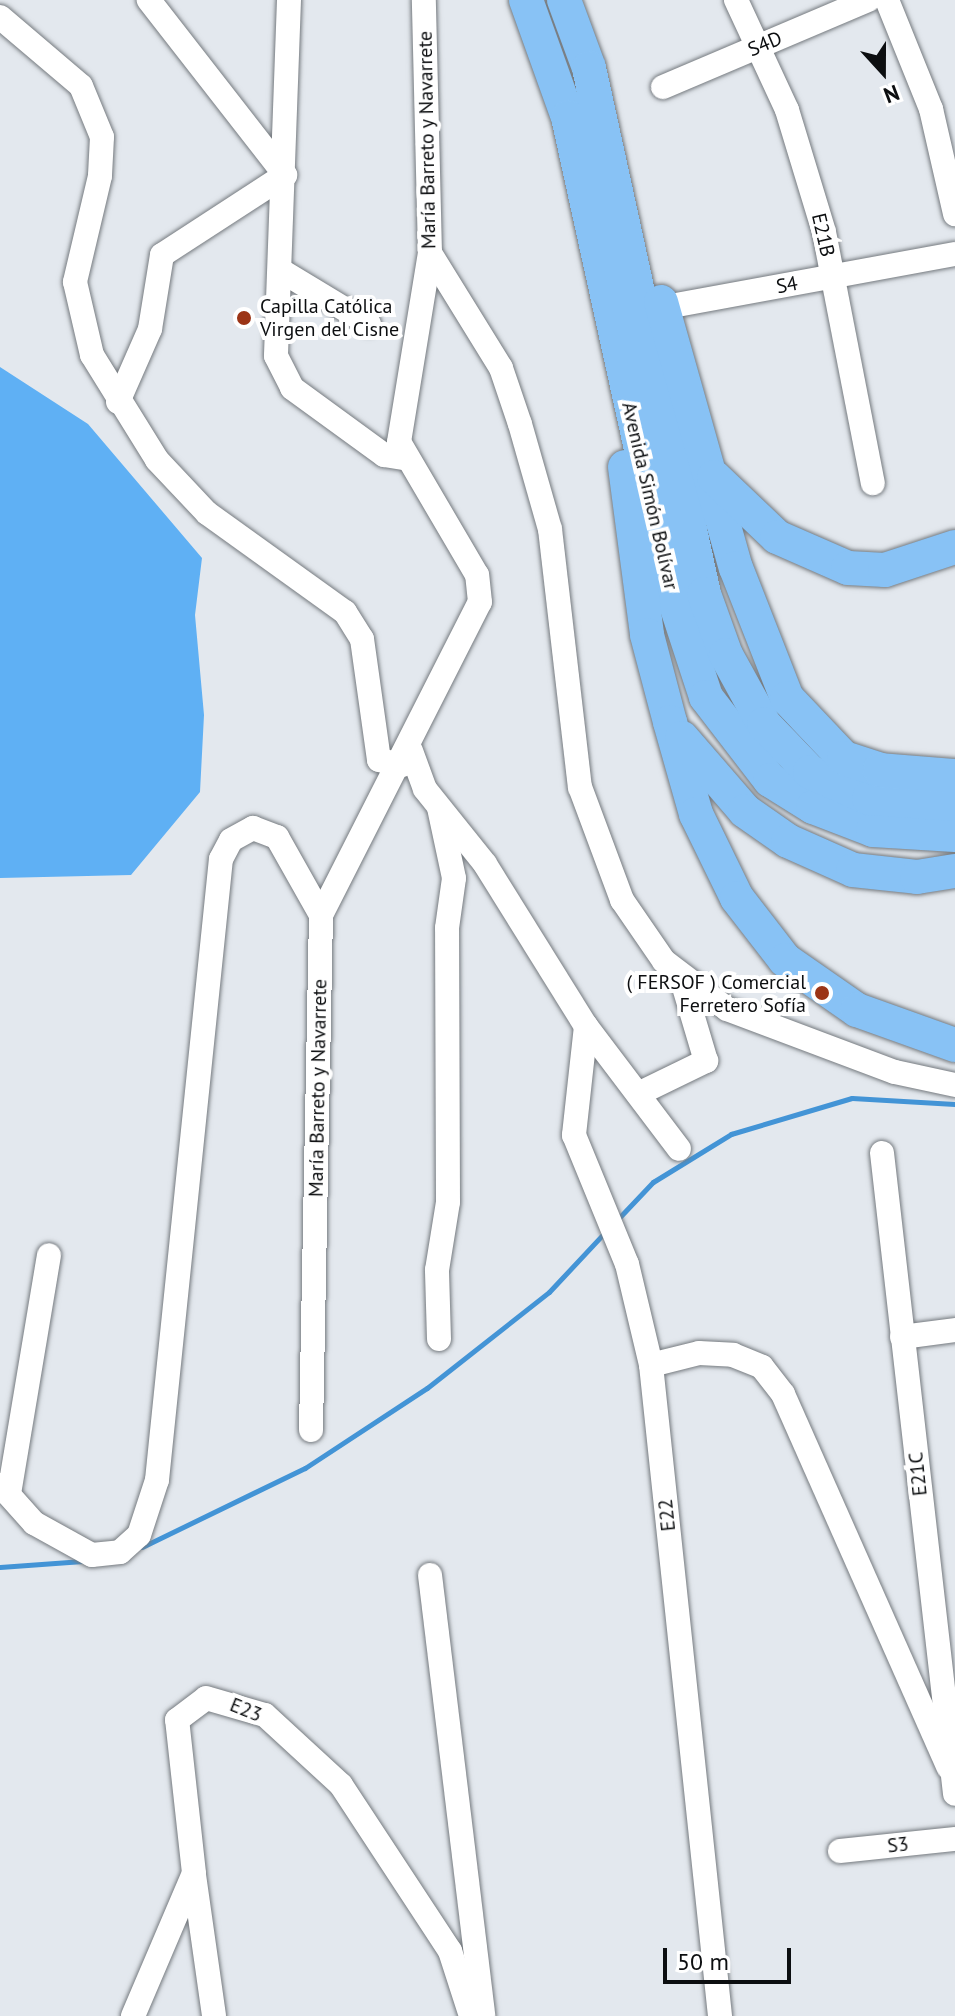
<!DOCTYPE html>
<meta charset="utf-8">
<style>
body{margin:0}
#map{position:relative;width:955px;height:2016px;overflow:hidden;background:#e3e8ee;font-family:"PT Sans",sans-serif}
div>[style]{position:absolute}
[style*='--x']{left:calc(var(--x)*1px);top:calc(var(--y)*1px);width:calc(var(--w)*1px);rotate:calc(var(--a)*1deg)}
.forest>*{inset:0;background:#5fb0f4}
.stream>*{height:5px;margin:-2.5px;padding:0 2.5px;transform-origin:2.5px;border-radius:2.5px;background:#4394d6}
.roads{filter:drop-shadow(0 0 2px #757a7f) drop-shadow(0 0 2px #757a7f)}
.minor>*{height:24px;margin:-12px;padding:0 12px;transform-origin:12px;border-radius:12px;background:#fff}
.highway>*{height:34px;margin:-17px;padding:0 17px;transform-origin:17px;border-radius:17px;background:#88c2f5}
.dots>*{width:22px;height:22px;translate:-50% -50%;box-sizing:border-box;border:4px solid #fff;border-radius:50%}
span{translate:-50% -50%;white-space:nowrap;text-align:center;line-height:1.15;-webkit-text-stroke:8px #fff;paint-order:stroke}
.street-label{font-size:20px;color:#0c0e10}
.poi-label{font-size:20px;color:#0c0e10}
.left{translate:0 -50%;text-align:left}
.right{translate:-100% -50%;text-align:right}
.north{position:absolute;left:843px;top:32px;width:80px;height:80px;-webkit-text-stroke:6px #fff;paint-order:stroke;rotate:159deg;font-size:22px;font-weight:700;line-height:32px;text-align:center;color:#0c0e10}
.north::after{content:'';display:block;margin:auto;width:28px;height:36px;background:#0c0e10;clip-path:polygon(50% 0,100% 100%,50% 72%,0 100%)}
.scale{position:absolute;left:663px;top:1948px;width:128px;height:36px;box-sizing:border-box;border:4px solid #0c0e10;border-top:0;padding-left:10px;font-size:24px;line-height:28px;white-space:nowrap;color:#0c0e10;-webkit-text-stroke:6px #fff;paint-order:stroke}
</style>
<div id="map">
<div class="forest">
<div style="clip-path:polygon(0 367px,88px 424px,202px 558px,195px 615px,204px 715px,200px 792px,131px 875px,0 878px)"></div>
</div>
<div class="stream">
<div style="--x:616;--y:1221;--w:54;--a:-46.5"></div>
<div style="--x:653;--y:1182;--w:92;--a:-31.6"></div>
<div style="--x:731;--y:1134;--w:126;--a:-16.6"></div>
<div style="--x:852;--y:1098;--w:103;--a:3.3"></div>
<div style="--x:142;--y:1547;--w:181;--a:-25.9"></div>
<div style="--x:305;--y:1468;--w:146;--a:-33.3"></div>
<div style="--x:427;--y:1388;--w:155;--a:-38.2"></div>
<div style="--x:549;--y:1292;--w:83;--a:-46.9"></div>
<div style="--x:0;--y:1567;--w:83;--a:-4.1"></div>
</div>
<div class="roads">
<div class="minor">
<div style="--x:289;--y:0;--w:356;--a:92.1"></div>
<div style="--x:276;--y:356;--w:36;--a:63"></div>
<div style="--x:292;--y:388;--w:114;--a:36.1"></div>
<div style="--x:384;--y:455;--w:19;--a:9"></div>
<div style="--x:736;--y:0;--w:121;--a:65.1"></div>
<div style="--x:787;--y:110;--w:127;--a:73.1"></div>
<div style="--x:824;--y:232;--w:256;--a:79"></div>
<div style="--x:887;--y:0;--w:118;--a:68"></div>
<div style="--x:931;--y:109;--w:108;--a:77.1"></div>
<div style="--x:0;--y:17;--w:106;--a:40.4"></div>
<div style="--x:81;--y:86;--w:55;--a:67.6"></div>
<div style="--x:102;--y:137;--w:39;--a:93"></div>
<div style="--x:100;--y:176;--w:109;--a:103.3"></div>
<div style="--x:75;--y:282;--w:75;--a:76.9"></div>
<div style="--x:92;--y:355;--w:123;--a:58.2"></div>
<div style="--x:157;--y:460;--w:73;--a:46.7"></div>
<div style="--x:207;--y:513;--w:170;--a:35.7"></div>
<div style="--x:345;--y:612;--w:32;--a:58"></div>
<div style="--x:362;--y:639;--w:122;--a:82"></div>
<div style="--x:379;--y:760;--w:24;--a:12"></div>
<div style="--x:663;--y:87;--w:223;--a:-23"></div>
<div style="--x:430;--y:253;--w:135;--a:58.3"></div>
<div style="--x:501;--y:368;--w:59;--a:71.3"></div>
<div style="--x:520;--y:424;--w:109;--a:74.1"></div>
<div style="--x:550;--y:529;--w:260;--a:83.4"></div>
<div style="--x:580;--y:787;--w:121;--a:69.6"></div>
<div style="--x:622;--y:900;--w:74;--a:55.5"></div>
<div style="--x:664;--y:961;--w:79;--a:37.3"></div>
<div style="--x:727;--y:1009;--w:179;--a:20.6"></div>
<div style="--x:895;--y:1072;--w:61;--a:12.2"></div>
<div style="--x:280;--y:270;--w:104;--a:31.2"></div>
<div style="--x:666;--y:307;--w:294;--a:-10.4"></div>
<div style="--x:118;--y:402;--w:80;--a:-66.3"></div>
<div style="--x:150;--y:329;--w:75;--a:-80.8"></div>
<div style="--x:162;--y:255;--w:147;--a:-33"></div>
<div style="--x:285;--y:175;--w:222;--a:-127.9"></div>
<div style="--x:411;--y:751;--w:40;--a:69.8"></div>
<div style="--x:425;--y:789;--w:96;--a:51.3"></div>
<div style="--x:485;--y:864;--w:191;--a:58.1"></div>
<div style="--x:586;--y:1026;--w:154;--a:52.9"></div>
<div style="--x:586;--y:1026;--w:110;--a:96.3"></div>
<div style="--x:574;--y:1135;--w:139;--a:67.7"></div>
<div style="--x:627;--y:1264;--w:104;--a:76.6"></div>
<div style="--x:651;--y:1365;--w:655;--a:83.95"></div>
<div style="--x:638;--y:1094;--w:76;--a:-25.9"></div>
<div style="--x:706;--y:1061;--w:88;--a:-106.6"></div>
<div style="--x:882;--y:1153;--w:645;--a:83.5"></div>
<div style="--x:902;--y:1337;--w:53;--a:-7.5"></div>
<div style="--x:439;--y:1339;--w:69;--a:-91.7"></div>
<div style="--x:437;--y:1270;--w:69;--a:-80.8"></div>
<div style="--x:448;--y:1202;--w:274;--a:-90.2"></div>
<div style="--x:447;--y:928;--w:50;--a:-82"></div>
<div style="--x:454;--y:878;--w:72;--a:-102.1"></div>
<div style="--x:651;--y:1365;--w:49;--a:-14"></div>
<div style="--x:699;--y:1353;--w:34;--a:3"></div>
<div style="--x:733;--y:1355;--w:31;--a:22"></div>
<div style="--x:762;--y:1367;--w:34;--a:52"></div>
<div style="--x:783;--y:1394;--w:408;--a:66.1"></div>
<div style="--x:311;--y:1430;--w:515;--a:-88.89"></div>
<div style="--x:321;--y:915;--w:351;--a:-63.1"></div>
<div style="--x:480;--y:602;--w:27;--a:-96"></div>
<div style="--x:477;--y:575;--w:154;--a:-120.4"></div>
<div style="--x:399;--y:442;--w:192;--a:-80.7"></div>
<div style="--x:430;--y:253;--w:253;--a:-91.4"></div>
<div style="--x:0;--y:1485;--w:51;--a:48.2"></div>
<div style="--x:34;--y:1523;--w:66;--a:28.9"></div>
<div style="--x:92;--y:1555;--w:28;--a:-6"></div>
<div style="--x:120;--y:1552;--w:25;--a:-42"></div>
<div style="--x:139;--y:1535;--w:58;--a:-71.9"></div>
<div style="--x:157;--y:1480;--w:624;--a:-84.12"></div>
<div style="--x:221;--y:859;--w:21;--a:-62"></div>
<div style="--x:231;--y:840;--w:25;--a:-29"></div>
<div style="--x:253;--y:828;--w:26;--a:21"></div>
<div style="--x:277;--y:837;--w:90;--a:60.6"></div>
<div style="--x:9;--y:1494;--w:242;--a:-80.5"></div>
<div style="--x:430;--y:1575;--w:444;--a:83.1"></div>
<div style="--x:840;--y:1851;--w:116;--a:-6"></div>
<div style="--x:194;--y:1875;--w:142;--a:81.9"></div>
<div style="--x:133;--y:2016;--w:155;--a:-66.9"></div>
<div style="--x:194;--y:1873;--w:154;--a:-96.3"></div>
<div style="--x:177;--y:1720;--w:36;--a:-37"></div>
<div style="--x:206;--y:1698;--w:61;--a:16.1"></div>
<div style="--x:265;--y:1715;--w:103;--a:42.6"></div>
<div style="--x:341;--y:1785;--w:199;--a:56.7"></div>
<div style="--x:450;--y:1951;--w:68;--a:72.1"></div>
</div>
<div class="highway">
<div style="--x:526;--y:0;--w:124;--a:70.3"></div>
<div style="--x:568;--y:117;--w:497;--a:77.6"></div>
<div style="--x:675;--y:602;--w:100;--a:71.9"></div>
<div style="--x:706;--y:697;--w:105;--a:52.4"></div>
<div style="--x:770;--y:780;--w:51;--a:32.1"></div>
<div style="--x:813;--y:807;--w:64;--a:21"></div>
<div style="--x:873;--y:830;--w:82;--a:3.5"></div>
<div style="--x:564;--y:0;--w:72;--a:69.8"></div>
<div style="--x:589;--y:68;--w:538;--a:77.67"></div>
<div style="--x:704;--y:594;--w:65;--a:70.2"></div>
<div style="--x:726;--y:655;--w:79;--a:61.2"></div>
<div style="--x:764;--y:724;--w:66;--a:46.2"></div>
<div style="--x:810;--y:772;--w:64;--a:23.8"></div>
<div style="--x:869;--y:798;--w:86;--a:4"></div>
<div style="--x:661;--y:302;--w:276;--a:74.3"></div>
<div style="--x:736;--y:568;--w:140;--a:68.6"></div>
<div style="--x:787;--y:698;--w:83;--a:46.5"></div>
<div style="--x:844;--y:758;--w:38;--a:18"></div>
<div style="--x:880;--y:770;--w:75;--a:4.6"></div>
<div style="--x:625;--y:467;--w:169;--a:82.5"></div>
<div style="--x:647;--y:635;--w:90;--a:75.2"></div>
<div style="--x:670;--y:722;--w:96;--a:74.2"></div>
<div style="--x:696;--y:814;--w:93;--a:64"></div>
<div style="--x:737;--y:898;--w:78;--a:52.3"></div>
<div style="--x:785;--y:960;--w:88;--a:34.8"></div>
<div style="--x:857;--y:1010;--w:104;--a:19.7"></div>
<div style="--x:714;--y:477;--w:87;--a:43.6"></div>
<div style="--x:777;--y:537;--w:77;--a:23.6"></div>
<div style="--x:848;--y:568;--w:37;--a:3"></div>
<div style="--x:885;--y:570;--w:74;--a:-18.2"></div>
<div style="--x:682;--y:738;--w:96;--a:49.2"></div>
<div style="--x:745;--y:811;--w:52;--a:34.9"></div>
<div style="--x:788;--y:841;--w:71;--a:24"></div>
<div style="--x:853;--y:870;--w:64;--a:6.2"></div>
<div style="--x:917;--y:877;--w:38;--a:-9"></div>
</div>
</div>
<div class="dots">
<div style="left:244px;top:318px;background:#9b3416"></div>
<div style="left:822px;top:993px;background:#9b3416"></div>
</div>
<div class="street-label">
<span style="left:765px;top:44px;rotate:-23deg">S4D</span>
<span style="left:427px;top:140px;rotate:-91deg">María Barreto y Navarrete</span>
<span style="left:823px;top:235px;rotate:77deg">E21B</span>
<span style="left:787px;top:285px;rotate:-11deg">S4</span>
<span style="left:650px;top:496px;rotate:77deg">Avenida Simón Bolívar</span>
<span style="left:318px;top:1088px;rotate:-89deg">María Barreto y Navarrete</span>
<span style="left:918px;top:1474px;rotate:-96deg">E21C</span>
<span style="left:667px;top:1515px;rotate:-96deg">E22</span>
<span style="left:246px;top:1710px;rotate:22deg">E23</span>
<span style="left:898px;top:1845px;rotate:-6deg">S3</span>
</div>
<div class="poi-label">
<span class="left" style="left:260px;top:318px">Capilla Católica<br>Virgen del Cisne</span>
<span class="right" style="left:806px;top:994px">( FERSOF ) Comercial<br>Ferretero Sofía</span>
</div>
<div class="north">N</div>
<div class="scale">50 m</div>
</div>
